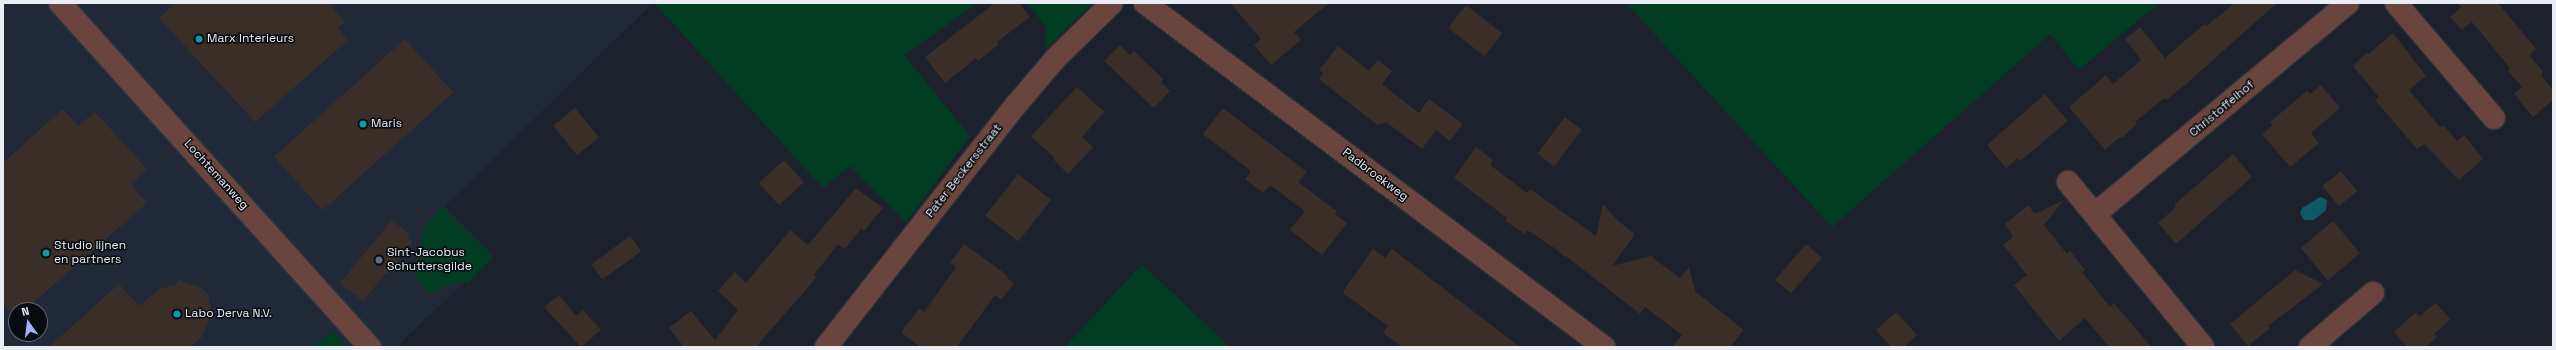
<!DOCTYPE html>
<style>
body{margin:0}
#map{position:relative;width:2556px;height:350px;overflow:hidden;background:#1c212b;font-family:"Space Grotesk",sans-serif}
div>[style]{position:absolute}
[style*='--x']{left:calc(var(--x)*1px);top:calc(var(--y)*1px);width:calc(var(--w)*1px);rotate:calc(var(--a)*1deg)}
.built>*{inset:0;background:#212938}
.green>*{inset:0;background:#013d23}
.water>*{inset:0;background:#0f5966}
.building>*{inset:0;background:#3a2f28;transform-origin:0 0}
.roads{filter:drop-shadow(0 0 1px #393e47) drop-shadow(0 0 1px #393e47)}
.minor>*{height:22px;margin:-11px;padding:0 11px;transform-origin:11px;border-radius:11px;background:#6a453e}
.dots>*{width:11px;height:11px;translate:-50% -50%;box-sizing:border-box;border:2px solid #080b0f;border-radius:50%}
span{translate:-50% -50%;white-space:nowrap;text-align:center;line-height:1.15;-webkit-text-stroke:3px #080b0f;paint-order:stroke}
.poi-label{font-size:12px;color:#eaedf4}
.left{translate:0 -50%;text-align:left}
.street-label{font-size:12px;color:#eaedf4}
.frame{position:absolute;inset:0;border:4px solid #eaedf4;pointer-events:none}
.north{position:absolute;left:8px;top:302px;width:40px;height:40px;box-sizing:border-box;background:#080b0f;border:1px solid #62656b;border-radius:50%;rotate:346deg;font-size:11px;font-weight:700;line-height:16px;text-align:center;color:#eaedf4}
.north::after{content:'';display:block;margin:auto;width:14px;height:18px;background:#a1b3fd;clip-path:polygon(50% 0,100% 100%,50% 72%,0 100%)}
</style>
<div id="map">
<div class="built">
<div style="clip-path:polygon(evenodd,3px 3px,653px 3px,445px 206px,493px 255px,396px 347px,349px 347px,332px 332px,314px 347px,3px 347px,3px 3px,16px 310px,40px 310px,40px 334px,16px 334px,16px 310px)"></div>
</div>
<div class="green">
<div style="clip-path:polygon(654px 3px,978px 3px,904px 55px,970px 136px,906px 222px,850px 166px,823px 188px)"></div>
<div style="clip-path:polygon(1027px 3px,1092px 3px,1045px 50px,1046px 27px)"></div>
<div style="clip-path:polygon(1626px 3px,2159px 3px,2079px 70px,2050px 34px,1832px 227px)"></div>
<div style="clip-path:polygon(442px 207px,494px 257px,468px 283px,461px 281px,430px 293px,416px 279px,417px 263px,424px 227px)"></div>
<div style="clip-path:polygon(1142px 264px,1230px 347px,1065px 347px)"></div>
<div style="clip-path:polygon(332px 332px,349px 347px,314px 347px)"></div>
</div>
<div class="water">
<div style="clip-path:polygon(2320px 197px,2327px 200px,2326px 210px,2314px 220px,2304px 220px,2300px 213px,2302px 208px)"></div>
</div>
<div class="building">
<div style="clip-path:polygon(176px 3px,329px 3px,345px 22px,338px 28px,348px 40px,255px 122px,159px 18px)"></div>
<div style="clip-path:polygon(995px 3px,1019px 3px,1030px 17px,997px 42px,999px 44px,978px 61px,976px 58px,945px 83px,925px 57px)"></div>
<div style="clip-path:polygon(1230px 3px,1329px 3px,1294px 32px,1301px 40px,1271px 65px,1254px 45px,1261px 39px)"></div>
<div style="clip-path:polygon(2235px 3px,2277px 3px,2185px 85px,2166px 100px,2164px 98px,2135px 122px,2137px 124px,2122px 138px,2120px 137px,2105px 150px,2069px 107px,2106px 75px,2113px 84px,2141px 60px,2125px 39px,2140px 27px,2165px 58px,2204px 24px,2206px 26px)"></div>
<div style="clip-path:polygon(2457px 3px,2498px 3px,2536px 49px,2529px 55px,2543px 72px,2541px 75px,2553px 90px,2553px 100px,2533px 117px,2514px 94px,2522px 87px,2508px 71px,2510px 68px,2472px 22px,2462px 30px,2450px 17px,2461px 7px)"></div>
<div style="left:1466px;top:5px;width:46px;height:29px;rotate:38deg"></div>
<div style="clip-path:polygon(2393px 33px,2426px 76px,2409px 90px,2440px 127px,2443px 125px,2457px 141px,2464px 135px,2483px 159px,2459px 180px,2424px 144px,2417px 149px,2375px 100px,2379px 97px,2353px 66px,2367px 52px,2369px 54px)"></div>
<div style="left:405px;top:39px;width:72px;height:176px;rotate:48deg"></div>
<div style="clip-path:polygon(1120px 45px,1130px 55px,1134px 51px,1163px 79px,1161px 82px,1170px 91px,1154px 108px,1104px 61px)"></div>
<div style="clip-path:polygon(1338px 46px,1369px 71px,1378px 60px,1392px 71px,1382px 84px,1419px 113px,1429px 99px,1463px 124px,1450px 141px,1436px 130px,1422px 149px,1386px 122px,1377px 125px,1319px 79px,1323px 73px,1319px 70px)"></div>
<div style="clip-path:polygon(2321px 85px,2340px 108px,2311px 133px,2319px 143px,2290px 167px,2262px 134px,2273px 125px,2270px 122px,2307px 91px,2310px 94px)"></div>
<div style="clip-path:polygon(1077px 87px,1104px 112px,1082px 137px,1093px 147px,1068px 174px,1054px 160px,1055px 158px,1031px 136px)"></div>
<div style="clip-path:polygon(2045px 94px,2068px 121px,2020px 161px,2018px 158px,2006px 168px,1987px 145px)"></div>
<div style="left:575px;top:108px;width:38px;height:28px;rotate:51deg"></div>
<div style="clip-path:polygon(1223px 108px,1307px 172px,1298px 182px,1337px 211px,1335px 214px,1347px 223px,1322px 255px,1290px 230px,1305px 211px,1270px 185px,1263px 193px,1245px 179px,1251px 171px,1203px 134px)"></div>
<div style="clip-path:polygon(63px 109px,78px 126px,95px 112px,147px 169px,131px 184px,147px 203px,25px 310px,16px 310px,16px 318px,3px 304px,3px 163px)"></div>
<div style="left:1565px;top:117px;width:21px;height:46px;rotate:37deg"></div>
<div style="clip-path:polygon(1476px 147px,1493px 160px,1490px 165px,1527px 193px,1530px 189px,1596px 236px,1603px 204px,1618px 221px,1635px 234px,1612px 266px,1651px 256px,1680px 278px,1689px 267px,1695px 291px,1744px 330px,1730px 347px,1672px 347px,1682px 335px,1645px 307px,1640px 314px,1566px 256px,1565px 257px,1556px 249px,1527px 230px,1525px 234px,1505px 221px,1507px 218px,1454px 178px)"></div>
<div style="clip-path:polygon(2233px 154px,2252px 177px,2176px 244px,2158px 223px,2176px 207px,2174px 205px)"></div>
<div style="left:784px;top:160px;width:30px;height:34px;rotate:48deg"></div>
<div style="left:2341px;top:171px;width:26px;height:24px;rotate:51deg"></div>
<div style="left:1018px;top:174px;width:42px;height:53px;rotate:38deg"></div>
<div style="clip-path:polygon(856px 188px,883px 208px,864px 231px,861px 229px,845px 249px,838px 244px,814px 275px,816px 278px,756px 347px,684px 347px,669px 328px,691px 311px,715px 340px,738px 310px,718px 291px,735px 272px,746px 283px,790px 230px,808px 245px)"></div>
<div style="clip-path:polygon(2064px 200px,2044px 225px,2067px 254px,2070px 251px,2085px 270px,2082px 272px,2110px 307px,2114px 303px,2151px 347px,2109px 347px,2085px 318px,2059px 341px,2014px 285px,2027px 275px,2003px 245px,2013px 237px,2005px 224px,2028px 205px,2035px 214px)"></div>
<div style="clip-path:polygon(392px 220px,409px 234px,407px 237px,413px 241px,387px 275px,385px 274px,363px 301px,340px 283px)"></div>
<div style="left:2333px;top:221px;width:42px;height:42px;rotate:50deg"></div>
<div style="left:630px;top:236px;width:19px;height:48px;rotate:54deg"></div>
<div style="clip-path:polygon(964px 244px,1008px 276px,1007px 278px,1014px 283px,1001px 300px,995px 295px,957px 347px,920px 347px,901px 332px,920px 308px,924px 312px,956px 267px,950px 263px)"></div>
<div style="left:1806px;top:244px;width:21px;height:47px;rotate:41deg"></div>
<div style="clip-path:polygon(1373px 249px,1385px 258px,1392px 249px,1520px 347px,1402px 347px,1383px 333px,1388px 326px,1344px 294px,1344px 290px)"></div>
<div style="clip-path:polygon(2295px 270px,2323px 284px,2268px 326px,2270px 328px,2248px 346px,2230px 324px)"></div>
<div style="clip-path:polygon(178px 280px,202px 288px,208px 294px,213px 319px,208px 321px,202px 337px,191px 347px,49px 347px,119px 284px,139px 306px,159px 289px,176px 285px)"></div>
<div style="clip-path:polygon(559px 295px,576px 316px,583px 310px,601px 330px,581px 347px,544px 307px)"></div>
<div style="clip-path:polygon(2436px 303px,2450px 319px,2434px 334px,2437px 337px,2425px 347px,2407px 347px,2394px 332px,2416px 312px,2419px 316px)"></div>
<div style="clip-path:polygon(1896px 312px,1917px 335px,1904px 347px,1891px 347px,1876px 330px)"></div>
</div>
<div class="roads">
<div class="minor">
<div style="--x:60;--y:3;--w:463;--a:48"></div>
<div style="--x:1145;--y:3;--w:574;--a:36.85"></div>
<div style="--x:2396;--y:3;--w:151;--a:49.6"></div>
<div style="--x:2068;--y:182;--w:213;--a:50.7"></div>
<div style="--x:2095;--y:214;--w:329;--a:-39.8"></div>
<div style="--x:826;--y:347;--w:308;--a:-51.9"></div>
<div style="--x:1016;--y:105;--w:60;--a:-49.7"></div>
<div style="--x:1055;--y:59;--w:80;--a:-44.5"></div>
<div style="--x:2310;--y:347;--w:83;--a:-40.6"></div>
</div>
</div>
<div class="dots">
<div style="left:199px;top:39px;background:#0f9aa8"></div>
<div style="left:363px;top:124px;background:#0f9aa8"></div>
<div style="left:46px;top:253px;background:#0f9aa8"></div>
<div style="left:379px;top:260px;background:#5c6f8a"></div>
<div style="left:177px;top:314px;background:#0f9aa8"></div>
</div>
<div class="poi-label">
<span class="left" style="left:207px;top:39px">Marx Interieurs</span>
<span class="left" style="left:371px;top:124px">Maris</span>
<span class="left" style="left:54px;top:253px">Studio lijnen<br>en partners</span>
<span class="left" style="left:387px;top:260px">Sint-Jacobus<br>Schuttersgilde</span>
<span class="left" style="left:185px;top:314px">Labo Derva N.V.</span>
</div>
<div class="street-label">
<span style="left:2222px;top:109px;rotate:-40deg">Christoffelhof</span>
<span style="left:964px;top:171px;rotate:-52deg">Pater Beckersstraat</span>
<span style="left:216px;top:175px;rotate:48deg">Lochtemanweg</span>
<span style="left:1375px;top:175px;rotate:37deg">Padbroekweg</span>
</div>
<div class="frame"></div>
<div class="north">N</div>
</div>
